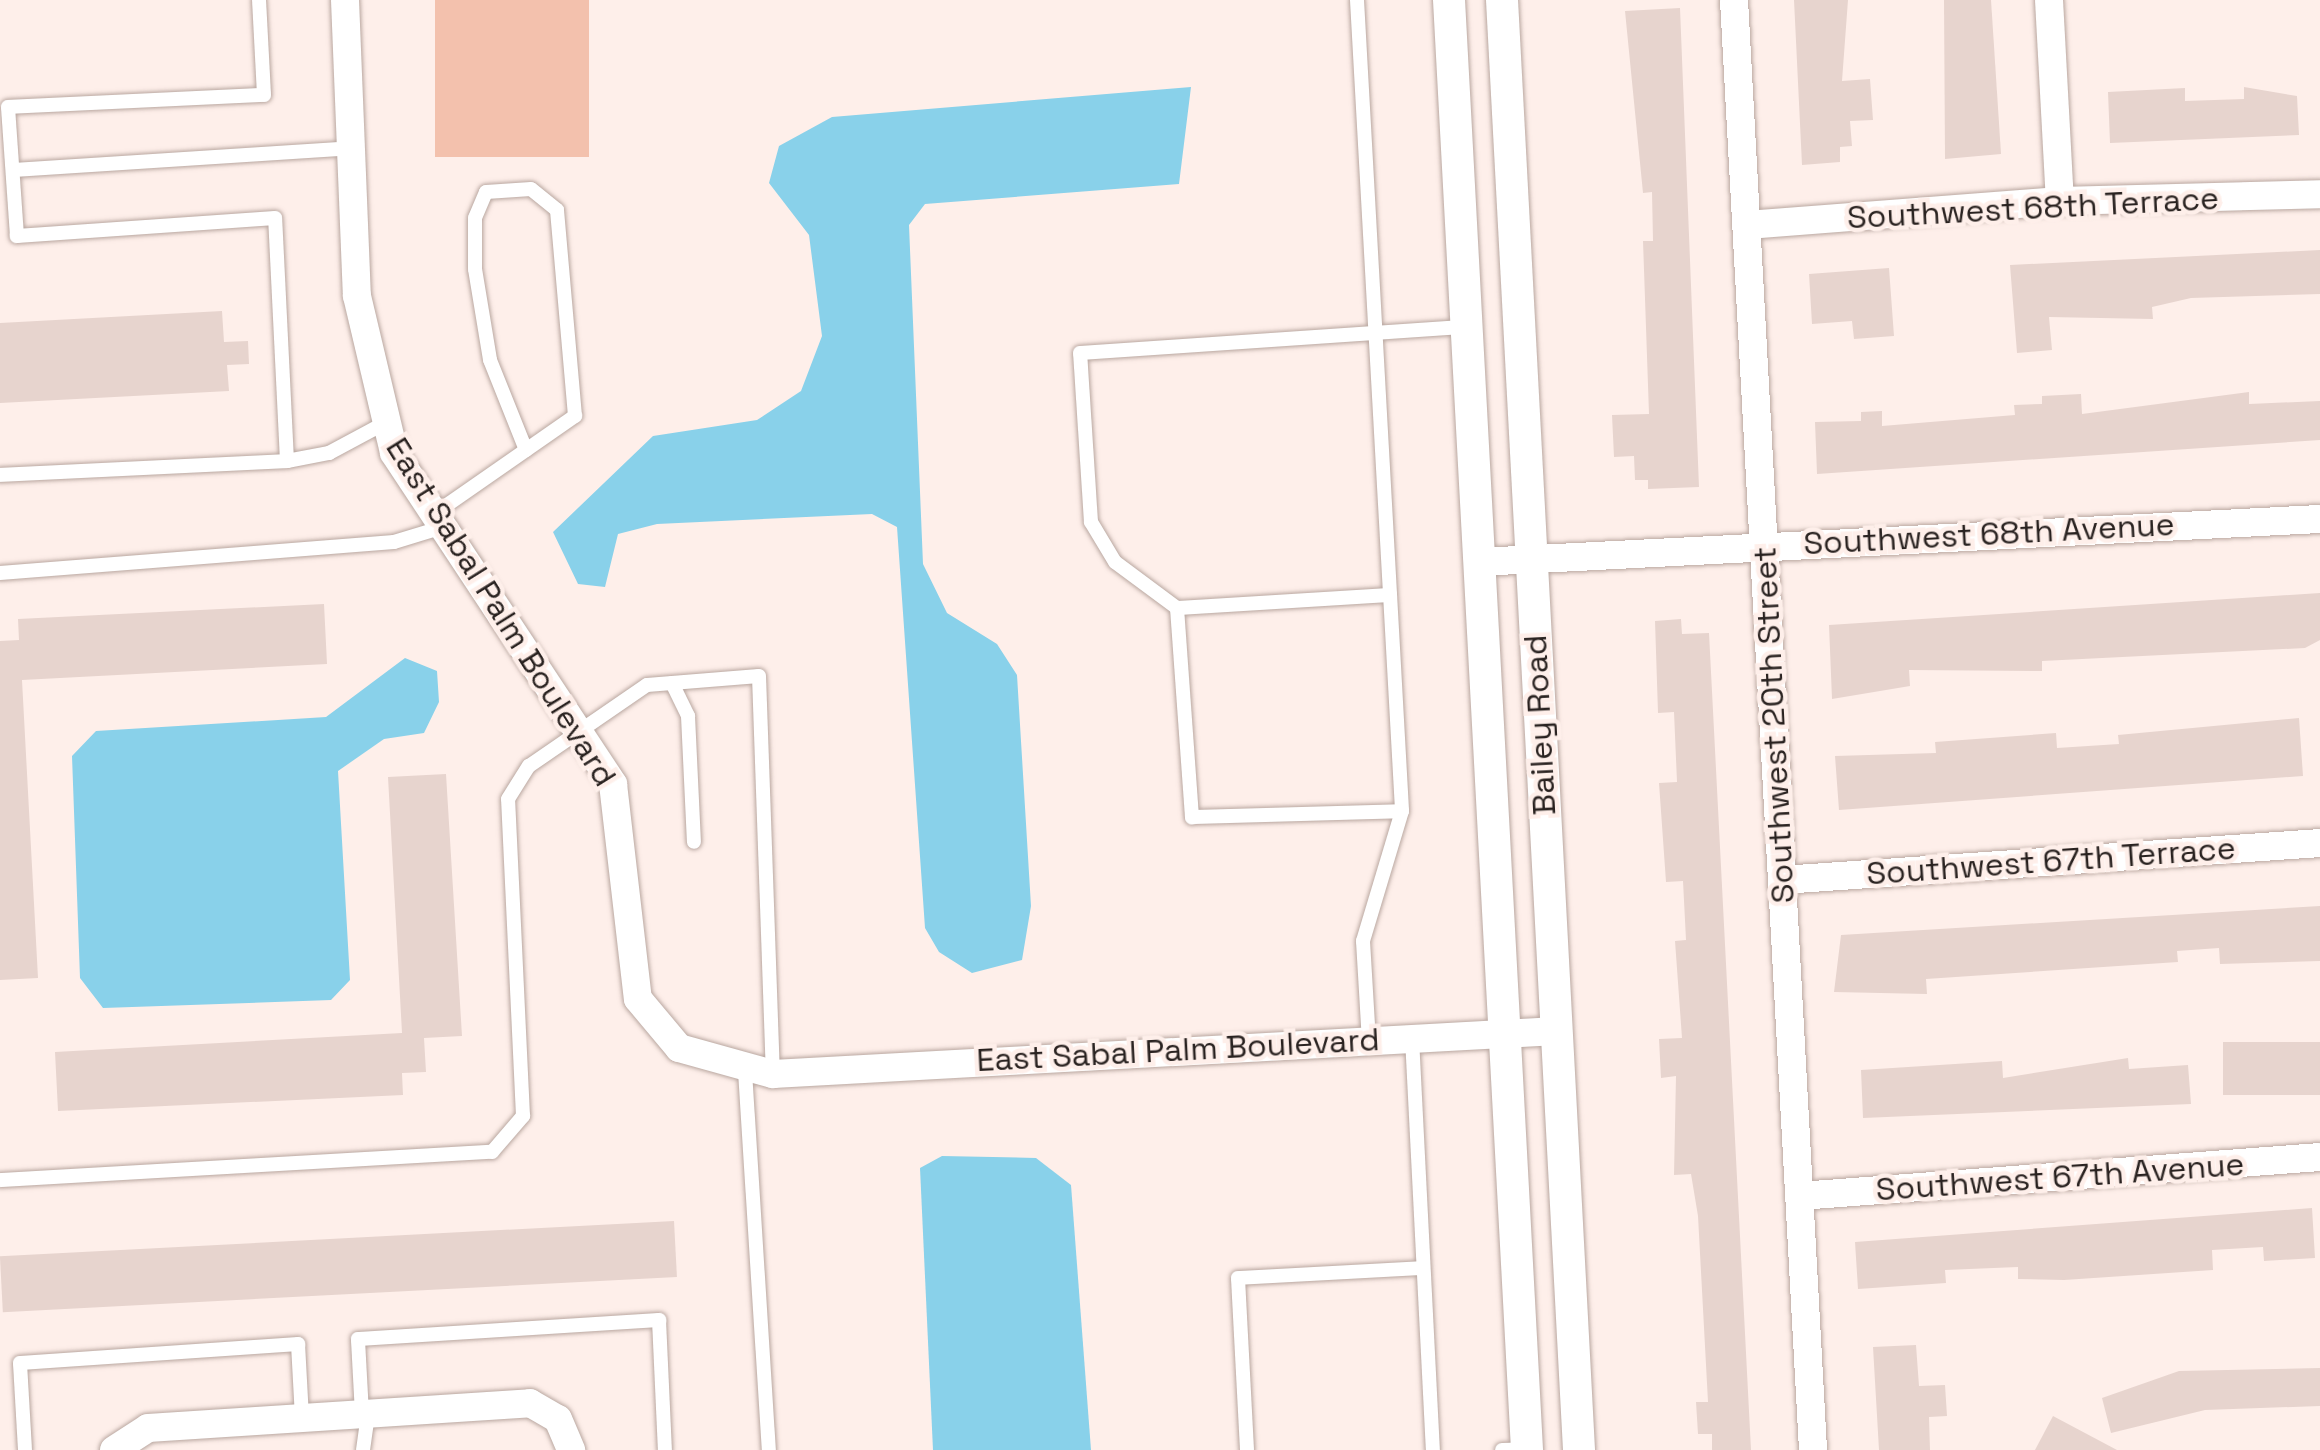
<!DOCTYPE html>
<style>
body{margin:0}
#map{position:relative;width:2320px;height:1450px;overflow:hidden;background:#feefea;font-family:"Space Grotesk",sans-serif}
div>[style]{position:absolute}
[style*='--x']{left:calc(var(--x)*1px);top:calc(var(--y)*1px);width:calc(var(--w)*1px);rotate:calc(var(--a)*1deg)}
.green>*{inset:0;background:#f3c1ad;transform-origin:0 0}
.water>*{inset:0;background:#89d1ea}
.building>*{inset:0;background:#e7d4ce;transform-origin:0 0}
.roads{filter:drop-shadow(0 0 2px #b9a7a0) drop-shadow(0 0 2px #b9a7a0)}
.service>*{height:14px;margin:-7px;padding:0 7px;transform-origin:7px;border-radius:7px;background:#fff}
.minor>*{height:28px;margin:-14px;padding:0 14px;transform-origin:14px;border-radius:14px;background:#fff}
.tertiary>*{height:32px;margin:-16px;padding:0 16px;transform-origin:16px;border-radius:16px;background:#fff}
span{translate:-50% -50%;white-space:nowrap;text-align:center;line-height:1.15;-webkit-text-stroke:9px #feefea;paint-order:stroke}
.street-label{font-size:32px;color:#292220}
</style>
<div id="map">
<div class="green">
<div style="left:435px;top:0;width:154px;height:157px"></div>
</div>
<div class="water">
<div style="clip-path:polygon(1191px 87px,1179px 184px,925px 204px,909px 225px,923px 564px,947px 613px,997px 644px,1017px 675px,1031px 906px,1022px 960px,972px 973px,939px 952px,925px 928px,897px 527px,872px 514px,657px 524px,618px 534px,605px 587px,578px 584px,553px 532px,653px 436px,757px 420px,801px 391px,822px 336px,809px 235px,769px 183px,779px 146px,832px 117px)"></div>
<div style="clip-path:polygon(405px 658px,437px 671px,439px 702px,424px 733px,384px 739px,338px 771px,350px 980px,331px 1000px,103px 1008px,80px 978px,72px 756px,96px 731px,326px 717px)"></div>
<div style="clip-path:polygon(942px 1156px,1036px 1158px,1071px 1185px,1091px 1450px,933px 1450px,920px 1168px)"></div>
</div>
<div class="building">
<div style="clip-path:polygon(1794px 0,1848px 0,1842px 81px,1870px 79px,1873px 120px,1850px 121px,1852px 146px,1840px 147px,1840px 162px,1802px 165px)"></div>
<div style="clip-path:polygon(1944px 0,1991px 0,2001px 154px,1945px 159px)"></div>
<div style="clip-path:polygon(1680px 8px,1699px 487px,1648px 489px,1648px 480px,1635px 480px,1634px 456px,1614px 457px,1612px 415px,1649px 414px,1643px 241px,1653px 241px,1652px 192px,1643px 193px,1625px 11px)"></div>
<div style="clip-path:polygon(2244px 87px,2297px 96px,2299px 135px,2110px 143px,2108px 92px,2185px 88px,2185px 101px,2244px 99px)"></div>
<div style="clip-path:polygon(2320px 250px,2320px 294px,2191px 298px,2152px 307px,2153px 319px,2049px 317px,2052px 350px,2017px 353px,2010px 265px)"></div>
<div style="clip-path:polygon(1889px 268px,1894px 336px,1854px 339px,1852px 321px,1812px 324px,1809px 274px)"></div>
<div style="clip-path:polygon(222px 311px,224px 342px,248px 341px,249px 364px,227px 365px,229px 391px,0 403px,0 323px)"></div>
<div style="clip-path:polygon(2249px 392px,2249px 404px,2320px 401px,2320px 440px,1817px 474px,1815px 422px,1861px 421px,1861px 412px,1882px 411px,1882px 426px,2015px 415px,2014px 405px,2042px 404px,2042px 396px,2081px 394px,2082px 414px)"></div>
<div style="clip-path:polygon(2320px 593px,2320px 640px,2305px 648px,2042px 661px,2042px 671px,1909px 670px,1910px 686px,1832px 699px,1829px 625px)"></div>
<div style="clip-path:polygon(324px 604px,327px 664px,22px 680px,38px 978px,0 980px,0 641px,19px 640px,18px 619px)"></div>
<div style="clip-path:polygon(1681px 619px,1682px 634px,1709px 633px,1751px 1450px,1712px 1450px,1712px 1434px,1698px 1434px,1696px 1402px,1708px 1402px,1698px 1216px,1691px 1174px,1674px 1175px,1676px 1076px,1661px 1078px,1659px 1039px,1682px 1038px,1675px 941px,1686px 940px,1683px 881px,1666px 882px,1659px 783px,1677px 782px,1674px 712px,1658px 713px,1655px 621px)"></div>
<div style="clip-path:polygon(2299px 718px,2303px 776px,1839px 810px,1835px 756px,1936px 753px,1935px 742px,2056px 733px,2057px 748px,2119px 744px,2118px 735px)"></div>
<div style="clip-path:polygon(446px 774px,462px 1036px,424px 1038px,426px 1072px,402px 1073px,403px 1095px,58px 1111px,55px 1052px,402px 1033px,388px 777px)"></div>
<div style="clip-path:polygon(2320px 906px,2320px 961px,2220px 964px,2219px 948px,2177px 951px,2178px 962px,1926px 979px,1927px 994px,1834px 992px,1841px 935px)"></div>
<div style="left:2320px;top:1042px;width:53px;height:97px;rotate:90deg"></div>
<div style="clip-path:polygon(2128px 1058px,2129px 1069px,2188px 1065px,2191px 1104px,1863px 1118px,1861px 1070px,2002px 1061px,2003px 1078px)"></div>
<div style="clip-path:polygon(2312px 1208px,2315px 1258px,2264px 1261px,2263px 1247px,2212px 1250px,2213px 1270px,2064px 1280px,2018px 1279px,2018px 1267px,1945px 1270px,1946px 1283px,1858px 1289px,1855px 1242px)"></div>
<div style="left:674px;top:1221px;width:56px;height:675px;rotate:87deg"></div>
<div style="clip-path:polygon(1916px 1345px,1919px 1386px,1945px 1385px,1947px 1416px,1929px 1417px,1930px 1450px,1879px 1450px,1873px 1347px)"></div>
<div style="clip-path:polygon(2320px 1368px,2320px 1406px,2205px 1410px,2111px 1433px,2102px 1398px,2179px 1371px)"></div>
<div style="clip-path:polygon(2053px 1416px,2117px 1450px,2035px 1450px)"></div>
</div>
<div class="roads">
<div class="service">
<div style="--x:1357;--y:0;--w:812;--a:86.82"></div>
<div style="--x:1402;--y:811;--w:136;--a:106.7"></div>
<div style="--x:1363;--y:941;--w:100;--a:86.6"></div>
<div style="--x:13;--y:170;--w:339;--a:-3.7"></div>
<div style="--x:287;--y:461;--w:43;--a:-10.8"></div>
<div style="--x:329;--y:453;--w:64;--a:-28.2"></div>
<div style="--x:0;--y:475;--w:287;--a:-2.8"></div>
<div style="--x:287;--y:461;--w:243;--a:-92.8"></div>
<div style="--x:275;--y:218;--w:259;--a:176"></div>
<div style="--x:17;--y:236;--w:129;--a:-94"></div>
<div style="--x:8;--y:107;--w:256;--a:-2.7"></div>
<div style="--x:264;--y:95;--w:95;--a:-93"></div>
<div style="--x:434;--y:514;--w:172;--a:-34.8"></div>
<div style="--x:575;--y:416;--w:207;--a:-95"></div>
<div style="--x:557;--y:210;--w:33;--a:-141"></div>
<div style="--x:531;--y:189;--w:45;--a:176.2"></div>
<div style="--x:486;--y:192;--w:28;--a:113"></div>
<div style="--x:475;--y:218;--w:51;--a:90"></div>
<div style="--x:475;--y:269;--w:92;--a:80.6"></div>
<div style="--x:490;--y:360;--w:97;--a:68.2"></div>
<div style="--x:0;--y:573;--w:395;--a:-4.5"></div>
<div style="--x:394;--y:542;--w:51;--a:-17"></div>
<div style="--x:1390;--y:595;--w:213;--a:176.5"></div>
<div style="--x:1177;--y:608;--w:210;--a:85.9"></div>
<div style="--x:1192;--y:817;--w:210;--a:-1.6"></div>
<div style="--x:1177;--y:608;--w:77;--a:-143.4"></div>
<div style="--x:1115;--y:562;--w:47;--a:-121"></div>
<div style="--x:1091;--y:522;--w:169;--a:-93.7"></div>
<div style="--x:1080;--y:353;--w:387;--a:-3.9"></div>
<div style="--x:672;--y:683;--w:37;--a:64"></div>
<div style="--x:688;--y:716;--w:126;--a:87.3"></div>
<div style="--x:1412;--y:1038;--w:413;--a:87.1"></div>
<div style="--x:745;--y:1071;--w:380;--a:86.4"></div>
<div style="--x:0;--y:1180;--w:493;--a:-3.3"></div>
<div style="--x:492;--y:1152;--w:48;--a:-49.3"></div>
<div style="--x:523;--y:1116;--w:317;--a:-92.7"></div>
<div style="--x:508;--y:799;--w:39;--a:-58"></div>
<div style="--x:529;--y:766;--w:143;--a:-34.5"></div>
<div style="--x:647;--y:685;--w:112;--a:-4.6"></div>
<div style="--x:759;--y:676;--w:398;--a:88"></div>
<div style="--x:362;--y:1414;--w:75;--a:-93.1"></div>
<div style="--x:358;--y:1339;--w:302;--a:-3.6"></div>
<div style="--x:659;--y:1320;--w:130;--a:87.4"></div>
<div style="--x:25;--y:1450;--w:87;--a:-93.3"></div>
<div style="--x:20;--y:1363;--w:279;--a:-3.9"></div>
<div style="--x:298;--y:1344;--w:74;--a:86.9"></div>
<div style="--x:363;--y:1450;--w:36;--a:-82"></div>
<div style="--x:1247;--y:1450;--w:172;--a:-93"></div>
<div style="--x:1238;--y:1278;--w:185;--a:-3.1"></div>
<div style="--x:1502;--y:1450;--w:24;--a:-2"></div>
</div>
<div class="minor">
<div style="--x:345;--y:0;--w:296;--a:87.7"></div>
<div style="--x:357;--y:296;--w:161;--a:76.7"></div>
<div style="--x:394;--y:453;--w:397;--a:56.5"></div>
<div style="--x:613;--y:784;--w:216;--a:83.4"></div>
<div style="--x:638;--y:999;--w:64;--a:50.1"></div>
<div style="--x:679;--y:1048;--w:98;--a:15.5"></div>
<div style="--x:773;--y:1074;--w:785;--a:-3.14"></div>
<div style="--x:1734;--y:0;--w:1452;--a:86.88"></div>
<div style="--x:2049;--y:0;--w:201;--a:86.9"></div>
<div style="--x:1747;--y:225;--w:314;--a:-4.4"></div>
<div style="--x:2060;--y:201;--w:260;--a:-1.5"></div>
<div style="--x:1479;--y:562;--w:842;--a:-2.93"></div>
<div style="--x:1782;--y:880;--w:539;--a:-3.93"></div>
<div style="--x:1800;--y:1196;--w:521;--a:-4.29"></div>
<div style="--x:114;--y:1450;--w:40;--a:-32.9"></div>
<div style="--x:148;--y:1428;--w:383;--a:-3.7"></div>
<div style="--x:530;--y:1403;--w:32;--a:30"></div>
<div style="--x:558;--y:1419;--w:34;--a:67"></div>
</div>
<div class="tertiary">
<div style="--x:1449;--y:0;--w:1452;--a:86.92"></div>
<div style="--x:1502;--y:0;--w:1452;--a:86.96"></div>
</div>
</div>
<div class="street-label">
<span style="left:2033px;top:208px;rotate:-3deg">Southwest 68th Terrace</span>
<span style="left:1989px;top:534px;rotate:-3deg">Southwest 68th Avenue</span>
<span style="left:501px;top:612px;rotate:58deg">East Sabal Palm Boulevard</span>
<span style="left:1540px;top:725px;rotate:-93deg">Bailey Road</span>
<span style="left:1774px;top:725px;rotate:-93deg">Southwest 20th Street</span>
<span style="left:2051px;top:861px;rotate:-4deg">Southwest 67th Terrace</span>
<span style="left:1178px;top:1050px;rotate:-3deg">East Sabal Palm Boulevard</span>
<span style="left:2060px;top:1177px;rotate:-4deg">Southwest 67th Avenue</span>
</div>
</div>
